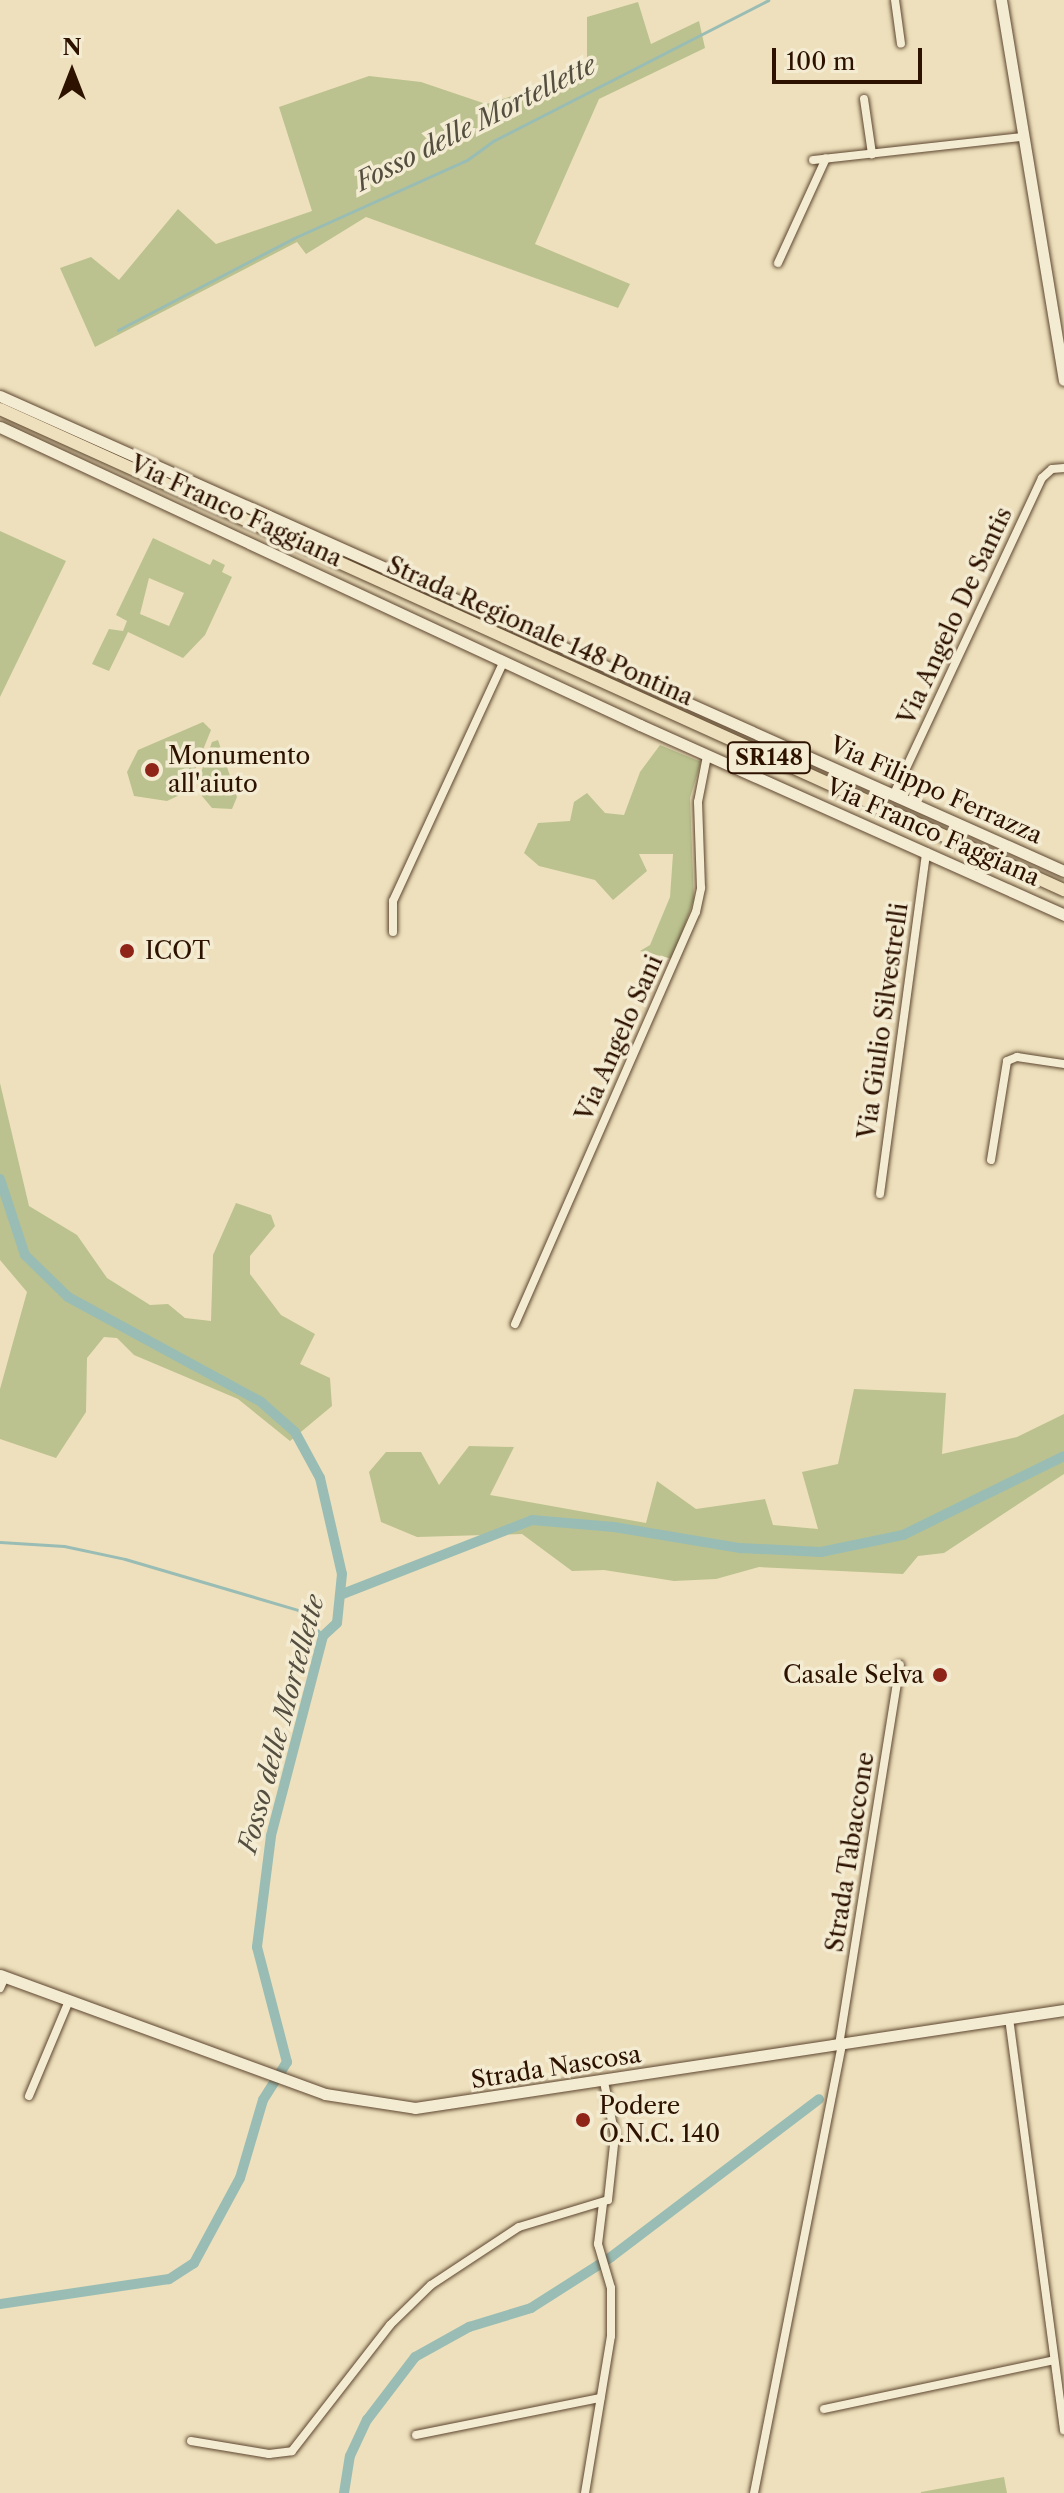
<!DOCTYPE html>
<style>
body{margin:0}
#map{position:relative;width:1064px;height:2493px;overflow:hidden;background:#eee0bc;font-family:"Libre Caslon Text",serif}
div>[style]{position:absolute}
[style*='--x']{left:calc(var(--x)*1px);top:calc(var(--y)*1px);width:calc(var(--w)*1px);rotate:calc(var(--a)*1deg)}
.green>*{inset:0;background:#bbc28f}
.stream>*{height:3px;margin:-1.5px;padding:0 1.5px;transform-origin:1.5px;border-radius:1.5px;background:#99bdb4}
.canal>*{height:10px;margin:-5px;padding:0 5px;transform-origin:5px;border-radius:5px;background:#99bdb4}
.roads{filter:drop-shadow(0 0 2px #5d462f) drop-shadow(0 0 2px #5d462f)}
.street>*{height:8px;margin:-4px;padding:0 4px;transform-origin:4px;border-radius:4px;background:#f4ebd3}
.secondary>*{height:11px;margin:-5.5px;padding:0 5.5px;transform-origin:5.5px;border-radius:5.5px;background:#f4ebd3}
.primary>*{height:12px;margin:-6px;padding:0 6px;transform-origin:6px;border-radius:6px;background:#eee0bc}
.dots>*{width:22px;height:22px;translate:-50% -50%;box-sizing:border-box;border:4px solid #f4ebd3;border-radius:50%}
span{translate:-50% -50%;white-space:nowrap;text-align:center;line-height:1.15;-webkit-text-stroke:7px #f4ebd3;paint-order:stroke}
.shield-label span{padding:2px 6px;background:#f4ebd3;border:2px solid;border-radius:6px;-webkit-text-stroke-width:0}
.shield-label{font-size:22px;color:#2d1200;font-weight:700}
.street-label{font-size:24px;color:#2d1200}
.poi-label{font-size:24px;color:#2d1200}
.left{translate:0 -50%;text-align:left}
.right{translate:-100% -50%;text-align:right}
.water-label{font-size:26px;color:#534e3f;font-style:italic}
.north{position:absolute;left:32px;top:32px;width:80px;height:80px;-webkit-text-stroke:6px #f4ebd3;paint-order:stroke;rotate:0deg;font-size:22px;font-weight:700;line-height:32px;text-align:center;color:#2d1200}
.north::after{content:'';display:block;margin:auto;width:28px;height:36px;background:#2d1200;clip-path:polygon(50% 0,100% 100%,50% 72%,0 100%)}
.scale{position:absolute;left:772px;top:48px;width:150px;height:36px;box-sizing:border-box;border:4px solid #2d1200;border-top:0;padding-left:10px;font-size:24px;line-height:28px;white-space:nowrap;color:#2d1200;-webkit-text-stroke:6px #f4ebd3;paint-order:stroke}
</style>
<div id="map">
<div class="green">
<div style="clip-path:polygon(638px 2px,651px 44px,699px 21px,705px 48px,599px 99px,535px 244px,630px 284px,618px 308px,366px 217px,306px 254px,297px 242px,95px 347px,60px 268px,91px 257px,119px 280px,178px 209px,216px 244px,312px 211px,279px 107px,369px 76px,421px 82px,486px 104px,587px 73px,587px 17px)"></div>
<div style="clip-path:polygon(0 531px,66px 561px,0 697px)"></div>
<div style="clip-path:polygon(evenodd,153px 538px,210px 565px,213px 559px,225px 565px,222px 572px,232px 577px,205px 635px,183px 658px,128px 632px,109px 671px,92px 664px,109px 629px,123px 631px,127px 621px,116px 615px,153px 538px,149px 578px,184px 593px,169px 626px,140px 614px,149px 578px)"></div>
<div style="clip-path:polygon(203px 722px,211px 730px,186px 792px,167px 801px,134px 796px,127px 772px,138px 750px)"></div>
<div style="clip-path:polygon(218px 740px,237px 797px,232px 809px,212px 808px,202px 796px,200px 775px,212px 742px)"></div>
<div style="clip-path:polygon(660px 745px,701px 762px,690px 798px,694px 899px,673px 959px,640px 951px,650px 945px,670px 897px,673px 854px,639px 854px,647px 871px,613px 900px,595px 880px,539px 866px,524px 853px,538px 823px,570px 821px,574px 802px,587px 793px,605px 813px,624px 815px,640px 772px)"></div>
<div style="clip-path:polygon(0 1083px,29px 1206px,77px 1235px,107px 1278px,150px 1305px,168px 1304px,185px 1318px,211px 1321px,213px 1255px,236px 1203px,271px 1215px,275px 1226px,250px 1256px,250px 1274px,281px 1315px,315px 1334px,300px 1364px,330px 1378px,332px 1406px,290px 1441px,238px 1399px,134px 1355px,117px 1338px,104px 1337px,87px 1358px,86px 1412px,56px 1458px,0 1439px,0 1389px,27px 1292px,0 1260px)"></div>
<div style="clip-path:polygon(854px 1389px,946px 1393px,942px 1454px,1017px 1437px,1064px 1414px,1064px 1474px,944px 1553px,918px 1556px,903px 1574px,759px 1567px,716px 1579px,674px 1581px,604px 1570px,572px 1571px,522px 1534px,417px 1537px,381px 1522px,369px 1472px,386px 1452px,421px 1452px,439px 1485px,469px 1446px,514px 1447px,490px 1495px,646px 1523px,657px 1481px,696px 1509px,765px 1499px,773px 1525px,818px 1529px,802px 1472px,838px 1464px)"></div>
<div style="clip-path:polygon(1004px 2477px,1007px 2493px,921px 2493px,921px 2492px)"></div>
</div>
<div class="stream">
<div style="--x:118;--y:330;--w:199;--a:-27.6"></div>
<div style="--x:294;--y:238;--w:190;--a:-24.3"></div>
<div style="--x:467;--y:160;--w:34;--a:-36"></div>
<div style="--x:495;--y:140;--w:307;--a:-27.1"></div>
<div style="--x:0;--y:1542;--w:64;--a:3.6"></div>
<div style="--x:64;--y:1546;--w:62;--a:12"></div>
<div style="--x:125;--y:1559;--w:180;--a:16.4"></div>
<div style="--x:298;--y:1610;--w:36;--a:46"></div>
</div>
<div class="canal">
<div style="--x:0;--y:1179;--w:80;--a:71.8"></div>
<div style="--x:25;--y:1255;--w:60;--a:44.3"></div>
<div style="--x:68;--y:1297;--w:220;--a:28.5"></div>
<div style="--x:261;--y:1402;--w:45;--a:41.4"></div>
<div style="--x:295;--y:1432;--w:52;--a:61.5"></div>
<div style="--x:320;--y:1478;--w:98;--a:77.1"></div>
<div style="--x:342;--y:1574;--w:49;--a:95.8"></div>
<div style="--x:337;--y:1623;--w:19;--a:137"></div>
<div style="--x:323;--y:1636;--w:207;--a:104.6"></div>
<div style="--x:271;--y:1836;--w:112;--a:97.2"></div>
<div style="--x:257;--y:1947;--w:119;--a:75.4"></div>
<div style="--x:287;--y:2062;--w:45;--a:122.3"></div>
<div style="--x:263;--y:2100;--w:81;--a:106.4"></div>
<div style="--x:240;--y:2178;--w:97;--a:118.4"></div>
<div style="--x:194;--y:2263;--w:30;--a:147"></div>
<div style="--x:169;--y:2279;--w:171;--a:171.6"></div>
<div style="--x:340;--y:1595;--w:206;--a:-21.3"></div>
<div style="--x:532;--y:1520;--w:82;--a:4.9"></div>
<div style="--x:614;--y:1527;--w:128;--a:9.5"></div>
<div style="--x:740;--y:1548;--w:81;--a:2.8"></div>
<div style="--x:821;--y:1552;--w:84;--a:-11.7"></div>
<div style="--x:903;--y:1535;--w:179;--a:-26.1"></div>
<div style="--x:344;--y:2493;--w:37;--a:-81"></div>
<div style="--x:350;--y:2456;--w:40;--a:-65"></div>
<div style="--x:367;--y:2420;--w:79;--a:-52.7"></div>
<div style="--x:415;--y:2357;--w:62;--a:-29.1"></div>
<div style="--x:469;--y:2327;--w:65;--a:-17"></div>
<div style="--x:531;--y:2308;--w:95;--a:-32.5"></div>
<div style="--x:611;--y:2257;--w:261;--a:-37.2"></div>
</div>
<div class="roads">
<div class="street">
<div style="--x:895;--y:0;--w:44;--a:82.2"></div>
<div style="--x:864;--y:99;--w:56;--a:81.7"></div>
<div style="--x:813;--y:160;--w:209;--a:-6.3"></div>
<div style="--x:778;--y:263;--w:115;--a:-65.4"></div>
<div style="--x:893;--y:796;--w:351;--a:-64.9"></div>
<div style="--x:1042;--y:478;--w:13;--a:-42"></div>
<div style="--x:1052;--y:469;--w:12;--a:-5"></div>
<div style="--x:393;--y:932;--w:31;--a:-90"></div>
<div style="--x:393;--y:901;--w:264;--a:-65.2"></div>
<div style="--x:991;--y:1160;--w:100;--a:-80.8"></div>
<div style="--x:1007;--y:1061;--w:11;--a:-22"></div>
<div style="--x:1017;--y:1057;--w:48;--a:8.5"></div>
<div style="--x:880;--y:1194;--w:345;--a:-82.3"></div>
<div style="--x:515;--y:1324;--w:450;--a:-66.3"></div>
<div style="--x:696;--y:912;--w:25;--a:-78"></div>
<div style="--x:701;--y:888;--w:86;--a:-92"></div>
<div style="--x:698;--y:802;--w:47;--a:-78.9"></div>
<div style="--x:0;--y:1988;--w:12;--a:-66"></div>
<div style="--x:1009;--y:2018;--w:416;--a:82.4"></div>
<div style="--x:839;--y:2045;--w:385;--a:-80.9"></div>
<div style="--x:29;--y:2096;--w:103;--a:-67.2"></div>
<div style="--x:824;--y:2409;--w:235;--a:-12"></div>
<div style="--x:416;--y:2435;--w:188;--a:-11.4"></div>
<div style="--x:191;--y:2441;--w:79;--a:9.5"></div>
<div style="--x:269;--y:2454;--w:23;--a:-7"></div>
<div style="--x:292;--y:2451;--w:160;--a:-52.1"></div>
<div style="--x:390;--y:2325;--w:57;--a:-44.3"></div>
<div style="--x:431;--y:2285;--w:105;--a:-33.4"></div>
<div style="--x:519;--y:2227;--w:93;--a:-16.9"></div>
<div style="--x:608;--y:2200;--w:64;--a:-83.8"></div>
<div style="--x:615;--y:2136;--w:55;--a:-101.5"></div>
<div style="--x:585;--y:2493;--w:159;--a:-80.6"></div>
<div style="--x:611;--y:2336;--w:48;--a:-90"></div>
<div style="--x:611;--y:2288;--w:46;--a:-106.5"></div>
<div style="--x:598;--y:2244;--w:41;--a:-83"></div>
<div style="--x:754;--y:2493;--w:457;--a:-78.9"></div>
</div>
<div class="secondary">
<div style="--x:1001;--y:0;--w:385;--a:80.6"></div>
<div style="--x:0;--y:396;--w:1165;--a:24.06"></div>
<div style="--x:0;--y:427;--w:706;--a:24.97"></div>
<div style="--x:640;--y:725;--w:465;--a:24.1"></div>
<div style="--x:0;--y:1975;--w:346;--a:20.1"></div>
<div style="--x:325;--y:2094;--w:91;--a:8.8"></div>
<div style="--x:415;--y:2108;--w:656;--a:-8.59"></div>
</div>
<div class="primary">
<div style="--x:0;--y:409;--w:1168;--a:24.33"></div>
</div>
</div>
<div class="dots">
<div style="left:152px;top:770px;background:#8f2418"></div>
<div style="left:127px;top:951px;background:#8f2418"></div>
<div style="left:940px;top:1675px;background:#8f2418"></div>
<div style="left:583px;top:2120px;background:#8f2418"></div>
</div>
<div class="shield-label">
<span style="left:769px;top:758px">SR148</span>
</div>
<div class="street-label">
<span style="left:236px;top:511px;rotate:25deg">Via Franco Faggiana</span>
<span style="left:955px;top:616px;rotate:-65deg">Via Angelo De Santis</span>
<span style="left:540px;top:631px;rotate:24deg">Strada Regionale 148 Pontina</span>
<span style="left:936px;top:790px;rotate:24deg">Via Filippo Ferrazza</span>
<span style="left:933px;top:832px;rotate:24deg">Via Franco Faggiana</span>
<span style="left:883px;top:1021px;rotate:-82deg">Via Giulio Silvestrelli</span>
<span style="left:619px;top:1038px;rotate:-66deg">Via Angelo Sani</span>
<span style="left:850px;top:1852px;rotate:-81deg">Strada Tabaccone</span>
<span style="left:556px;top:2067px;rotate:-9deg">Strada Nascosa</span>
</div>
<div class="poi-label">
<span class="left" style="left:168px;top:770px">Monumento<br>all'aiuto</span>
<span class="left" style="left:145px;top:951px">ICOT</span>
<span class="right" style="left:924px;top:1675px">Casale Selva</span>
<span class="left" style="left:599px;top:2120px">Podere<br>O.N.C. 140</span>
</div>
<div class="water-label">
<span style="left:476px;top:124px;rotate:-27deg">Fosso delle Mortellette</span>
<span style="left:282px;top:1724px;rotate:-75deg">Fosso delle Mortellette</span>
</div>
<div class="north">N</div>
<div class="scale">100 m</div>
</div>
